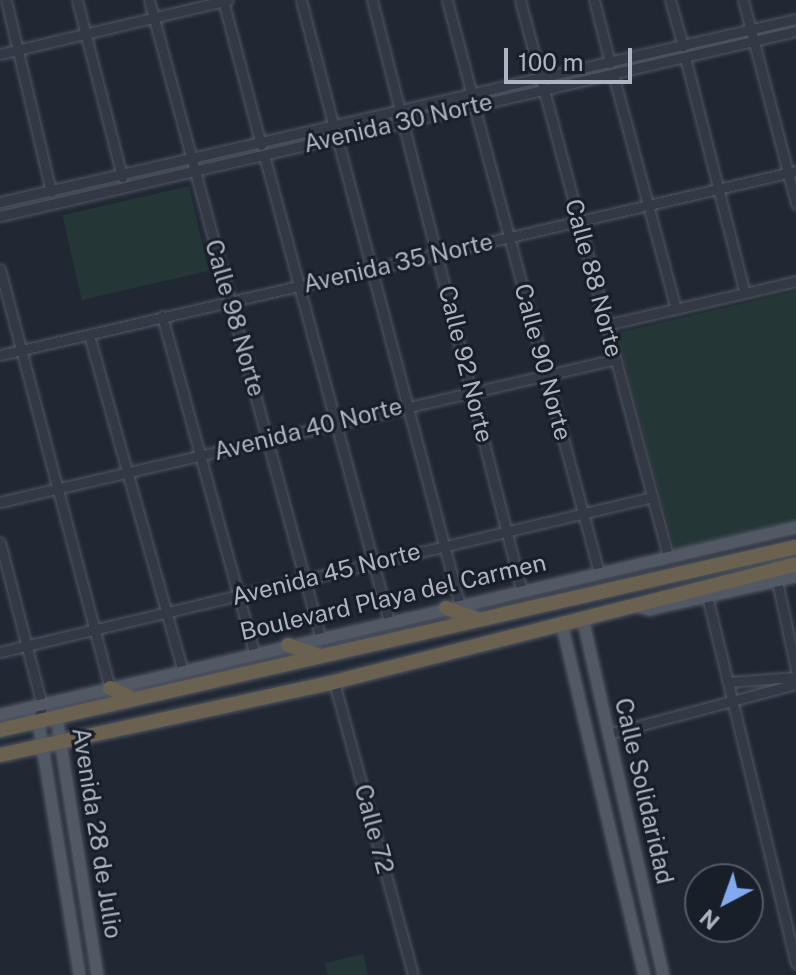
<!DOCTYPE html>
<style>
body{margin:0}
#map{position:relative;width:796px;height:975px;overflow:hidden;background:#202834;font-family:"Public Sans",sans-serif}
div>[style]{position:absolute}
[style*='--x']{left:calc(var(--x)*1px);top:calc(var(--y)*1px);width:calc(var(--w)*1px);rotate:calc(var(--a)*1deg)}
.green>*{inset:0;background:#253637;transform-origin:0 0}
.roads{filter:drop-shadow(0 0 2px #515763) drop-shadow(0 0 2px #515763)}
.minor>*{height:9px;margin:-4.5px;padding:0 4.5px;transform-origin:4.5px;border-radius:4.5px;background:#333a45}
.major>*{height:11px;margin:-5.5px;padding:0 5.5px;transform-origin:5.5px;border-radius:5.5px;background:#515965}
.highway>*{height:14px;margin:-7px;padding:0 7px;transform-origin:7px;border-radius:7px;background:#6a6150}
span{translate:-50% -50%;white-space:nowrap;text-align:center;line-height:1.15;-webkit-text-stroke:6px #191f29;paint-order:stroke}
.street-label{font-size:24px;color:#adb4c2}
.north{position:absolute;left:684px;top:863px;width:80px;height:80px;box-sizing:border-box;background:#191f29;border:2px solid #545b66;border-radius:50%;rotate:221deg;font-size:22px;font-weight:700;line-height:32px;text-align:center;color:#adb4c2}
.north::after{content:'';display:block;margin:auto;width:28px;height:36px;background:#83aaf1;clip-path:polygon(50% 0,100% 100%,50% 72%,0 100%)}
.scale{position:absolute;left:504px;top:48px;width:128px;height:36px;box-sizing:border-box;border:4px solid #adb4c2;border-top:0;padding-left:10px;font-size:24px;line-height:28px;white-space:nowrap;color:#adb4c2;-webkit-text-stroke:6px #191f29;paint-order:stroke}
</style>
<div id="map">
<div class="green">
<div style="left:189px;top:186px;width:87px;height:130px;rotate:77deg"></div>
<div style="clip-path:polygon(796px 291px,796px 523px,675px 551px,617px 333px)"></div>
<div style="clip-path:polygon(363px 954px,368px 975px,328px 975px,325px 963px)"></div>
</div>
<div class="roads">
<div class="minor">
<div style="--x:6;--y:0;--w:197;--a:76.8"></div>
<div style="--x:77;--y:0;--w:183;--a:75.7"></div>
<div style="--x:149;--y:0;--w:659;--a:74.95"></div>
<div style="--x:223;--y:0;--w:150;--a:75.3"></div>
<div style="--x:301;--y:0;--w:132;--a:75.5"></div>
<div style="--x:372;--y:0;--w:608;--a:75.8"></div>
<div style="--x:447;--y:0;--w:98;--a:75.3"></div>
<div style="--x:520;--y:0;--w:575;--a:75.09"></div>
<div style="--x:594;--y:0;--w:65;--a:75.7"></div>
<div style="--x:670;--y:0;--w:48;--a:74.2"></div>
<div style="--x:743;--y:0;--w:211;--a:75.4"></div>
<div style="--x:0;--y:54;--w:234;--a:-13.3"></div>
<div style="--x:685;--y:57;--w:241;--a:75.8"></div>
<div style="--x:613;--y:74;--w:239;--a:75"></div>
<div style="--x:474;--y:106;--w:482;--a:75"></div>
<div style="--x:337;--y:137;--w:484;--a:75.3"></div>
<div style="--x:264;--y:155;--w:482;--a:75"></div>
<div style="--x:0;--y:202;--w:817;--a:-12.95"></div>
<div style="--x:0;--y:216;--w:817;--a:-13.08"></div>
<div style="--x:0;--y:269;--w:433;--a:75.3"></div>
<div style="--x:162;--y:316;--w:348;--a:74.7"></div>
<div style="--x:610;--y:324;--w:191;--a:-13"></div>
<div style="--x:89;--y:335;--w:347;--a:74.4"></div>
<div style="--x:0;--y:355;--w:817;--a:-13.02"></div>
<div style="--x:0;--y:502;--w:632;--a:-13.07"></div>
<div style="--x:0;--y:542;--w:168;--a:75.6"></div>
<div style="--x:42;--y:705;--w:16;--a:104"></div>
<div style="--x:777;--y:581;--w:91;--a:77.9"></div>
<div style="--x:707;--y:596;--w:378;--a:76.4"></div>
<div style="--x:0;--y:652;--w:670;--a:-13.37"></div>
<div style="--x:334;--y:682;--w:303;--a:74.9"></div>
<div style="--x:728;--y:682;--w:68;--a:-4.2"></div>
<div style="--x:608;--y:734;--w:195;--a:-14.9"></div>
</div>
<div class="major">
<div style="--x:634;--y:605;--w:16;--a:15"></div>
<div style="--x:649;--y:609;--w:151;--a:-12.7"></div>
<div style="--x:582;--y:617;--w:367;--a:77.3"></div>
<div style="--x:561;--y:622;--w:363;--a:76.8"></div>
<div style="--x:0;--y:714;--w:818;--a:-13.22"></div>
<div style="--x:56;--y:716;--w:262;--a:81"></div>
<div style="--x:38;--y:721;--w:257;--a:80.8"></div>
</div>
<div class="highway">
<div style="--x:446;--y:608;--w:32;--a:20"></div>
<div style="--x:288;--y:645;--w:31;--a:19"></div>
<div style="--x:110;--y:688;--w:26;--a:25"></div>
<div style="--x:0;--y:730;--w:817;--a:-12.95"></div>
<div style="--x:0;--y:755;--w:342;--a:-12.3"></div>
<div style="--x:334;--y:682;--w:477;--a:-14.3"></div>
</div>
</div>
<div class="street-label">
<span style="left:398px;top:123px;rotate:-13deg">Avenida 30 Norte</span>
<span style="left:398px;top:263px;rotate:-13deg">Avenida 35 Norte</span>
<span style="left:594px;top:278px;rotate:75deg">Calle 88 Norte</span>
<span style="left:235px;top:318px;rotate:74deg">Calle 98 Norte</span>
<span style="left:543px;top:362px;rotate:75deg">Calle 90 Norte</span>
<span style="left:466px;top:364px;rotate:76deg">Calle 92 Norte</span>
<span style="left:308px;top:429px;rotate:-14deg">Avenida 40 Norte</span>
<span style="left:326px;top:574px;rotate:-14deg">Avenida 45 Norte</span>
<span style="left:393px;top:597px;rotate:-13deg">Boulevard Playa del Carmen</span>
<span style="left:644px;top:791px;rotate:77deg">Calle Solidaridad</span>
<span style="left:374px;top:829px;rotate:75deg">Calle 72</span>
<span style="left:97px;top:833px;rotate:81deg">Avenida 28 de Julio</span>
</div>
<div class="north">N</div>
<div class="scale">100 m</div>
</div>
